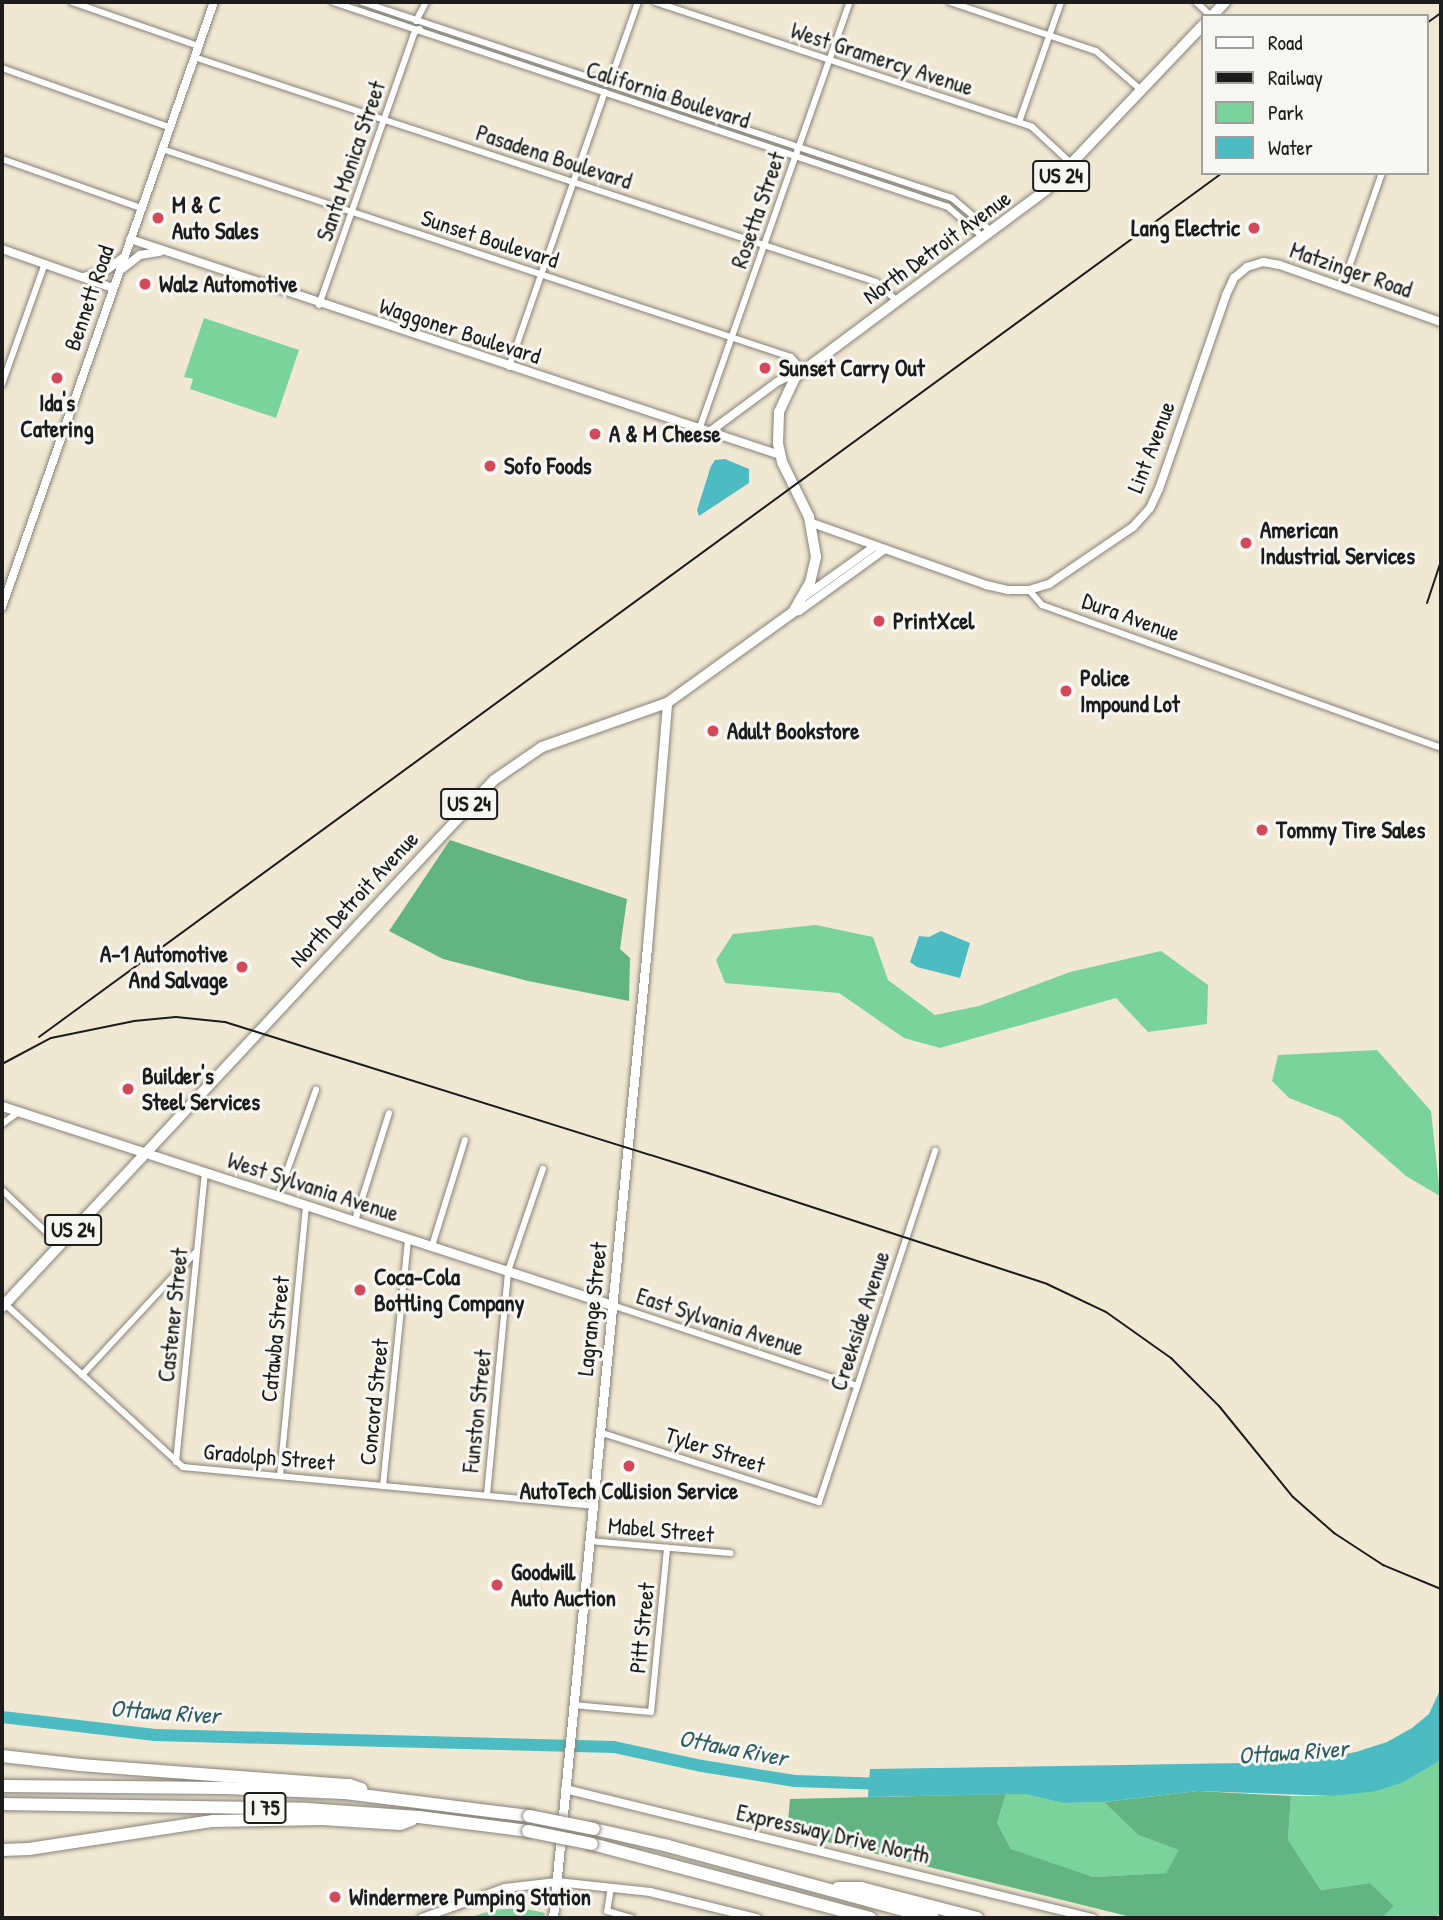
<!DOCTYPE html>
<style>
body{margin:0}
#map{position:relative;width:1443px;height:1920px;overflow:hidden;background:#f1e8d3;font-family:"Patrick Hand",sans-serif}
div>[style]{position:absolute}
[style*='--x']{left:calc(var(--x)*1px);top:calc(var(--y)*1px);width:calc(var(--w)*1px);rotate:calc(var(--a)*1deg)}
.green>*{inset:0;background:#79d39a}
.forest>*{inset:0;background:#62b582}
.water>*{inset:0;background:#4cbbc2}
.river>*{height:12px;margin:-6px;padding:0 6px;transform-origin:6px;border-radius:6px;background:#4cbbc2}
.roads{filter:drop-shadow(0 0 2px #868278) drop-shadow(0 0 2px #868278)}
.minor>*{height:6px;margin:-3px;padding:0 3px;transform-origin:3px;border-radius:3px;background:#fff}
.tertiary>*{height:8px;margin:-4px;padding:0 4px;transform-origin:4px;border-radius:4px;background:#fff}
.secondary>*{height:9px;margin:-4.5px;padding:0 4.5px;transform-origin:4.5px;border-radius:4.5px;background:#fff}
.primary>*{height:10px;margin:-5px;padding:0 5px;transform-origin:5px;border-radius:5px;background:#fff}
.motorway>*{height:12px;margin:-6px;padding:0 6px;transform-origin:6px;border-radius:6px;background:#fff}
.rail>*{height:2px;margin:-1px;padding:0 1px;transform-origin:1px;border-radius:1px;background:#1c1c1c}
.bridges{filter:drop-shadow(0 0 2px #868278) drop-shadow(0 0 2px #868278)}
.motorway-bridge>*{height:12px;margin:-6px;padding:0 6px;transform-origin:6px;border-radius:6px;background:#fff}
.dots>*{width:19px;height:19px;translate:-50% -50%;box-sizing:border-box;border:4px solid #f6f6f2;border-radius:50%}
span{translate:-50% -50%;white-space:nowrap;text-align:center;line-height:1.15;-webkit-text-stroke:6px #f6f6f2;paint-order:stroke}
.shield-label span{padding:2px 5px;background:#f6f6f2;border:2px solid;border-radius:5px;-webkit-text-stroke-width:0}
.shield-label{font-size:21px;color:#1c1c1c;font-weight:700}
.street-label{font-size:23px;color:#1c1c1c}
.poi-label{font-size:23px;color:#1c1c1c;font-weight:700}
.left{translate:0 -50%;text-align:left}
.right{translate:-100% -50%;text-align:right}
.water-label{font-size:24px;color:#2f5c5e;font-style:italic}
.frame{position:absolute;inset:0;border:4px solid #1c1c1c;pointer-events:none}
.legend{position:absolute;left:1201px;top:14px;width:228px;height:161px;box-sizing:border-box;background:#f6f6f2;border:2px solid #9f9f9c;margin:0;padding:9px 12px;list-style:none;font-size:21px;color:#1c1c1c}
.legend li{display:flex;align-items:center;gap:14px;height:35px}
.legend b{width:35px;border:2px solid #9f9f9c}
</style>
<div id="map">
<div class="green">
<div style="clip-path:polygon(204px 318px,299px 350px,276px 418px,190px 389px,193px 379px,184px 377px)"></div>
<div style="clip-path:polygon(816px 925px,873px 937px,888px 980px,935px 1015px,979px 1006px,1070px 972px,1161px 951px,1208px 985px,1207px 1024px,1148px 1032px,1116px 998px,940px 1048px,904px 1038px,839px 993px,725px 983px,716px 960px,733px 934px)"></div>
<div style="clip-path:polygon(1377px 1050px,1431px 1111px,1440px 1196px,1406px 1176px,1340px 1118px,1289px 1098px,1272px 1081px,1278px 1055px)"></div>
<div style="clip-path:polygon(1441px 1760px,1441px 1914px,1431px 1918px,1382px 1918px,1394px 1906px,1370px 1883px,1321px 1890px,1288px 1840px,1291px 1796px,1334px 1796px,1404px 1782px)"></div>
<div style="clip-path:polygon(1006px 1794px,1024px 1794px,1063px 1803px,1104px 1802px,1138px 1835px,1180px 1850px,1166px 1873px,1093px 1877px,1043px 1862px,1011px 1849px,997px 1823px)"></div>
<div style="clip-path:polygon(522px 1908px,545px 1913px,544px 1918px,468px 1918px,493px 1910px)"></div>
</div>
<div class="forest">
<div style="clip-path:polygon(450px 840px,627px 899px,620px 949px,630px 958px,629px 1001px,528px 981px,443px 959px,389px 931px)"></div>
<div style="clip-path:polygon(1198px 1791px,1291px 1796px,1288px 1840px,1321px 1890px,1370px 1883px,1394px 1906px,1382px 1918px,1135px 1918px,787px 1832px,790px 1799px,1006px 1794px,997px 1823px,1011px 1849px,1093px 1877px,1166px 1873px,1179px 1850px,1138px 1835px,1104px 1802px)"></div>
</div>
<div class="water">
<div style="clip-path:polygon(725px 459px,749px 469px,749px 483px,699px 516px,697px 510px,711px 466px,715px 460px)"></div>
<div style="clip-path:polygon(941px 931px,970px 943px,960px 978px,917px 967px,910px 962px,919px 936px,929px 937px)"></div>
<div style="clip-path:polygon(1441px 1688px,1441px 1760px,1404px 1782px,1376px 1791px,1334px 1796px,1198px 1791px,1104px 1802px,1063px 1803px,1024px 1794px,868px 1797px,870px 1769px,1244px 1763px,1314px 1760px,1356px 1752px,1387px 1742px,1412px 1728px,1429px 1714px)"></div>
</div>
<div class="river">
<div style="--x:2;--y:1717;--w:154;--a:6.7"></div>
<div style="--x:155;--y:1735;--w:459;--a:1.5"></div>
<div style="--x:614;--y:1747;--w:90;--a:12.2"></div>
<div style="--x:702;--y:1766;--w:94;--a:9.2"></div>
<div style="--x:795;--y:1781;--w:91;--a:1.9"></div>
</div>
<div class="roads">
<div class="minor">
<div style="--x:72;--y:2;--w:133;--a:19.2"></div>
<div style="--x:333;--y:2;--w:648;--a:18.43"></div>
<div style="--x:948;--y:207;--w:46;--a:40.6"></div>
<div style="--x:362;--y:2;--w:622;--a:18.38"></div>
<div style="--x:952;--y:198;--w:51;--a:40.2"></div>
<div style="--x:655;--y:2;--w:397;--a:18.3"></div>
<div style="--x:1032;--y:127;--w:54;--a:42.8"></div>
<div style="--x:950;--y:2;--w:154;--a:18.6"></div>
<div style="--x:1096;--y:51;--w:60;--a:40.9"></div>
<div style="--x:1196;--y:2;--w:21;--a:43"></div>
<div style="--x:416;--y:21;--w:21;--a:-62"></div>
<div style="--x:194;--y:57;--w:718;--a:18.26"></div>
<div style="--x:876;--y:282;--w:27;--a:42"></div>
<div style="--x:2;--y:68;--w:177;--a:19.5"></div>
<div style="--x:606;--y:84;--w:3;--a:0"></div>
<div style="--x:609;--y:84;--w:87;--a:-70.5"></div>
<div style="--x:1019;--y:122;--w:127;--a:-70.7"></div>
<div style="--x:162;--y:149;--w:662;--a:18.3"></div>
<div style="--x:791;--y:357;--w:16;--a:47"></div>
<div style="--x:2;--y:159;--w:147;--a:19.4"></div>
<div style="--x:1342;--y:287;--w:121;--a:-70.7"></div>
<div style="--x:319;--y:305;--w:285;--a:-70.7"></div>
<div style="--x:413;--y:36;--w:7;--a:-63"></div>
<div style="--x:416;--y:30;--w:4;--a:-14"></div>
<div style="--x:509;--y:367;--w:291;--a:-70.8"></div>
<div style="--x:2;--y:384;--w:128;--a:-70.4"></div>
<div style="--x:699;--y:430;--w:454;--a:-70.6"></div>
<div style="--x:1029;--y:590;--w:20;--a:49"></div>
<div style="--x:1042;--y:605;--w:424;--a:19.7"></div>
<div style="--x:2;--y:1124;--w:22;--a:-36"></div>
<div style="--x:2;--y:1190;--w:80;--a:43.5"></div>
<div style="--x:278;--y:1196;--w:113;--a:-70.3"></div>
<div style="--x:355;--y:1221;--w:113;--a:-72.5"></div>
<div style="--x:432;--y:1246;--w:111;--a:-72.7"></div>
<div style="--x:5;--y:1304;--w:241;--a:42.5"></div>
<div style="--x:183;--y:1467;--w:411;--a:5.4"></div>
<div style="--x:612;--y:1305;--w:258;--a:18.3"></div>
<div style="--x:82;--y:1375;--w:169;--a:-47.2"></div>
<div style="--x:599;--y:1432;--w:231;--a:17.7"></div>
<div style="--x:819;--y:1502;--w:370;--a:-71.7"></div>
<div style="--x:176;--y:1462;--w:291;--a:-84.3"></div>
<div style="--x:280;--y:1476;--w:272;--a:-84.5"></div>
<div style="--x:383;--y:1486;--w:249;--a:-84.2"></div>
<div style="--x:487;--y:1495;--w:225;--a:-84.6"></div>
<div style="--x:508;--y:1271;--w:108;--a:-71.1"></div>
<div style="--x:589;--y:1541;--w:142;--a:4.9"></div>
<div style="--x:573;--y:1705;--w:78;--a:5.1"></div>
<div style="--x:651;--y:1712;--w:165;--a:-84.4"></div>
<div style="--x:611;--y:1887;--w:24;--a:99"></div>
<div style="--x:607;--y:1911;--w:26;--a:16"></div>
</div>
<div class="tertiary">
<div style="--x:130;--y:239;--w:685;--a:18.38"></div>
<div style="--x:2;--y:249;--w:118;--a:19.4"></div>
<div style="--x:122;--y:269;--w:23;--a:-38"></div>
<div style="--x:140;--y:255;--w:20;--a:-9"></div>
<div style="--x:84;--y:277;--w:21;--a:-14"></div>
<div style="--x:104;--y:272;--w:25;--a:-37"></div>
<div style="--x:708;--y:433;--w:86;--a:-36.5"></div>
<div style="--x:777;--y:382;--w:25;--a:-26"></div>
<div style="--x:812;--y:523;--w:185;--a:19.6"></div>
<div style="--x:986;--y:585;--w:23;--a:13"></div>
<div style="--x:1008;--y:590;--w:21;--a:0"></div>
<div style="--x:1029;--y:590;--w:21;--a:-17"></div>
<div style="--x:1049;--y:584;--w:102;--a:-34.2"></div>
<div style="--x:1133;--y:527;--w:25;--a:-48"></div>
<div style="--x:1150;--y:508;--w:21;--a:-65"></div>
<div style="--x:1159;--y:489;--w:205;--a:-70.9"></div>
<div style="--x:1226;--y:295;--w:19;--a:-65"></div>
<div style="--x:1234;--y:278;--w:17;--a:-40"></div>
<div style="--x:1247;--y:267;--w:17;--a:-17"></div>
<div style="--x:1263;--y:262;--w:17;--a:10"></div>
<div style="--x:1280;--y:265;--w:171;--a:19.5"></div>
<div style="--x:801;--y:599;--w:91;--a:-35.6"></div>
<div style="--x:2;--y:607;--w:641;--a:-70.69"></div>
<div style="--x:793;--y:612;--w:6;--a:-9"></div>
<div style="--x:799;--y:611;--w:106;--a:-35.8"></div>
<div style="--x:565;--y:1789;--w:543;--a:13.75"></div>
<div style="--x:422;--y:1918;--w:88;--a:-19.9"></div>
<div style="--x:505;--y:1888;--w:52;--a:-6.6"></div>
<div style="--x:557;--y:1882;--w:94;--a:6.1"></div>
<div style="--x:650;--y:1892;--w:110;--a:13.7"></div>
</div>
<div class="secondary">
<div style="--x:2;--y:1106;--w:642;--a:18.07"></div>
<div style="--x:553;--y:1918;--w:976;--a:-84.47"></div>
<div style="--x:647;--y:947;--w:245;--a:-85.3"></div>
</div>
<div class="primary">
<div style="--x:1212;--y:16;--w:19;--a:-47"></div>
<div style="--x:2;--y:1307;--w:721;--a:-46.97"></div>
<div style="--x:494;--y:780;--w:58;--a:-34.5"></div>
<div style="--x:542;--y:747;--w:133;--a:-19.4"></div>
<div style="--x:667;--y:703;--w:155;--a:-35.8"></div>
<div style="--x:793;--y:612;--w:34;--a:-60"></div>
<div style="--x:810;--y:583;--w:27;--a:-77"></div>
<div style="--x:816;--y:557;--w:41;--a:-99.9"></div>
<div style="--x:809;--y:517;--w:61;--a:-116.1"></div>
<div style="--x:782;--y:462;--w:19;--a:-102"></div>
<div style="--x:778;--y:443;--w:31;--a:-88"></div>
<div style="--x:779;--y:412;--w:38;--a:-65"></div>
<div style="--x:795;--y:377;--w:313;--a:-36.7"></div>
<div style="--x:1046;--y:190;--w:228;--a:-46.4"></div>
</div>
<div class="motorway">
<div style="--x:2;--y:1756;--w:79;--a:6.6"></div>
<div style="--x:80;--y:1765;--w:270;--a:4.3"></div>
<div style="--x:349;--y:1785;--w:13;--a:18"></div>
<div style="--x:2;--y:1786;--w:223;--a:0.5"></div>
<div style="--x:225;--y:1788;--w:120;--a:2.4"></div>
<div style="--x:345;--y:1793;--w:185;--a:7.1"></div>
<div style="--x:2;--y:1804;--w:305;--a:0.9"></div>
<div style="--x:307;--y:1809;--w:112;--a:4.1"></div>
<div style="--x:419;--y:1817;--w:110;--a:7.3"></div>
<div style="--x:594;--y:1829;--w:76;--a:12.9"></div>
<div style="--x:668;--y:1846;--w:275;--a:15.2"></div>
<div style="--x:592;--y:1844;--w:288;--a:14.9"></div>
<div style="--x:2;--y:1850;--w:27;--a:-2"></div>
<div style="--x:29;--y:1849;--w:186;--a:-8.7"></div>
<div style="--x:213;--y:1821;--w:109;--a:-1.1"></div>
<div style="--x:322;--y:1819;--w:78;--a:3.7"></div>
<div style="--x:400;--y:1824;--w:12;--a:-20"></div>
<div style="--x:838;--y:1888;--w:23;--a:0"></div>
<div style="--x:861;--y:1888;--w:120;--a:14.5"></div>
</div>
</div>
<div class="rail">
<div style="--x:1427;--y:23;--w:17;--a:-36"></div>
<div style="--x:1427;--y:603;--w:44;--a:-71.6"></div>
<div style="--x:39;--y:1037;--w:1465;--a:-36.14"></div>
<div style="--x:2;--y:1064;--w:55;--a:-28"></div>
<div style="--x:51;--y:1038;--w:85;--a:-11.6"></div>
<div style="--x:134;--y:1021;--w:42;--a:-5.4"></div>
<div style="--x:176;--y:1017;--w:49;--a:5.8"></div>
<div style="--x:225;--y:1022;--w:506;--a:17.36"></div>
<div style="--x:708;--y:1173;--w:357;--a:18.1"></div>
<div style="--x:1047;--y:1284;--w:65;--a:25.4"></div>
<div style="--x:1106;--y:1312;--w:80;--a:35.3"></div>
<div style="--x:1171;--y:1358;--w:68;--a:45"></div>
<div style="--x:1219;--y:1406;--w:117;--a:50.9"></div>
<div style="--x:1293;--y:1497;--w:55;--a:41.3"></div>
<div style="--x:1334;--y:1533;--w:59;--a:33.1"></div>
<div style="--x:1383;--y:1565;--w:63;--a:22.5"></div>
</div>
<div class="bridges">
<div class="motorway-bridge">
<div style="--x:529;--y:1816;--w:66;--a:11.3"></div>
<div style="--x:528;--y:1831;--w:65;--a:11.5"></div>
</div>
</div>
<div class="dots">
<div style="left:158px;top:218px;background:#d1495b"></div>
<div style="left:1254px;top:228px;background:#d1495b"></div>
<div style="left:145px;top:284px;background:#d1495b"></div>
<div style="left:765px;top:368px;background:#d1495b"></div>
<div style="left:57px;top:378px;background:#d1495b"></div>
<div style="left:595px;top:434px;background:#d1495b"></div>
<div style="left:490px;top:466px;background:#d1495b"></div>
<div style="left:1246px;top:543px;background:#d1495b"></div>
<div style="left:879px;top:621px;background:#d1495b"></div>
<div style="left:1066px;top:691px;background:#d1495b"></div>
<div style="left:713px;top:731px;background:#d1495b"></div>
<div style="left:1262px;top:830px;background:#d1495b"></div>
<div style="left:242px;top:967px;background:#d1495b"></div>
<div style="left:128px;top:1089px;background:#d1495b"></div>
<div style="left:360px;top:1290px;background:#d1495b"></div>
<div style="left:629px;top:1466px;background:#d1495b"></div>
<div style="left:497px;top:1585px;background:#d1495b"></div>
<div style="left:335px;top:1897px;background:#d1495b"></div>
</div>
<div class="shield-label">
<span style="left:1061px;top:176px">US 24</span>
<span style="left:469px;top:804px">US 24</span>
<span style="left:73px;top:1230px">US 24</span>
<span style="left:265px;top:1808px">I 75</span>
</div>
<div class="street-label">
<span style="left:882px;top:59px;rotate:18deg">West Gramercy Avenue</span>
<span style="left:668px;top:95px;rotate:18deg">California Boulevard</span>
<span style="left:554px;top:157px;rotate:18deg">Pasadena Boulevard</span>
<span style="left:351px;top:161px;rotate:-71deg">Santa Monica Street</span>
<span style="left:758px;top:210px;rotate:-71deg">Rosetta Street</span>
<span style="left:490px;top:239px;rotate:18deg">Sunset Boulevard</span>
<span style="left:937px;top:247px;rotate:-36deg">North Detroit Avenue</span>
<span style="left:1351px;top:270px;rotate:19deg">Matzinger Road</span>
<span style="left:89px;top:298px;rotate:-71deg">Bennett Road</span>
<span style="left:460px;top:331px;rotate:18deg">Waggoner Boulevard</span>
<span style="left:1151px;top:447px;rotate:-69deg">Lint Avenue</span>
<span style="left:1131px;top:617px;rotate:20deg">Dura Avenue</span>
<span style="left:354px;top:899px;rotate:-47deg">North Detroit Avenue</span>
<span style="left:313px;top:1187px;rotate:18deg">West Sylvania Avenue</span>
<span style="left:592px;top:1309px;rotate:-84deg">Lagrange Street</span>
<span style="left:173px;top:1315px;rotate:-84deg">Castener Street</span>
<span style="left:860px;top:1321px;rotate:-72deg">Creekside Avenue</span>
<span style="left:720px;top:1322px;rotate:18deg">East Sylvania Avenue</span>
<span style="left:275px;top:1339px;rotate:-84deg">Catawba Street</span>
<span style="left:374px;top:1402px;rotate:-84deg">Concord Street</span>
<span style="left:477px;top:1411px;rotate:-84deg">Funston Street</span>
<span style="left:715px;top:1450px;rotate:18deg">Tyler Street</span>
<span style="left:269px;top:1457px;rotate:5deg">Gradolph Street</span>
<span style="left:661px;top:1530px;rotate:5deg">Mabel Street</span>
<span style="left:642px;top:1628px;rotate:-84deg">Pitt Street</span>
<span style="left:833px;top:1834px;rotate:13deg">Expressway Drive North</span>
</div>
<div class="poi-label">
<span class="left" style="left:172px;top:218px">M &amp; C<br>Auto Sales</span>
<span class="right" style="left:1240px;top:228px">Lang Electric</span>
<span class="left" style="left:159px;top:284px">Walz Automotive</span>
<span class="left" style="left:779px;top:368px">Sunset Carry Out</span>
<span style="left:57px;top:416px">Ida's<br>Catering</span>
<span class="left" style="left:609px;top:434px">A &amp; M Cheese</span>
<span class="left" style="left:504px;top:466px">Sofo Foods</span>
<span class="left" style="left:1260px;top:543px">American<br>Industrial Services</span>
<span class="left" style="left:893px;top:621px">PrintXcel</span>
<span class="left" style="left:1080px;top:691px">Police<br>Impound Lot</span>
<span class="left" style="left:727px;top:731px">Adult Bookstore</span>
<span class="left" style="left:1276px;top:830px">Tommy Tire Sales</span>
<span class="right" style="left:228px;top:967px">A-1 Automotive<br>And Salvage</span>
<span class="left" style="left:142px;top:1089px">Builder's<br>Steel Services</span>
<span class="left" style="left:374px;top:1290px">Coca-Cola<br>Bottling Company</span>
<span style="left:629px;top:1491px">AutoTech Collision Service</span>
<span class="left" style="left:511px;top:1585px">Goodwill<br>Auto Auction</span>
<span class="left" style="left:349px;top:1897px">Windermere Pumping Station</span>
</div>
<div class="water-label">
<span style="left:165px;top:1712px;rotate:4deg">Ottawa River</span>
<span style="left:733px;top:1748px;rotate:11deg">Ottawa River</span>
<span style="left:1293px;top:1752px;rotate:-4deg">Ottawa River</span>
</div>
<div class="frame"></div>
<ul class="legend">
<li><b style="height:9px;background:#fff"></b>Road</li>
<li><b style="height:9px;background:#1c1c1c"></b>Railway</li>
<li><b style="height:19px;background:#79d39a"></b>Park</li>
<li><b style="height:19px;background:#4cbbc2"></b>Water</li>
</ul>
</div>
